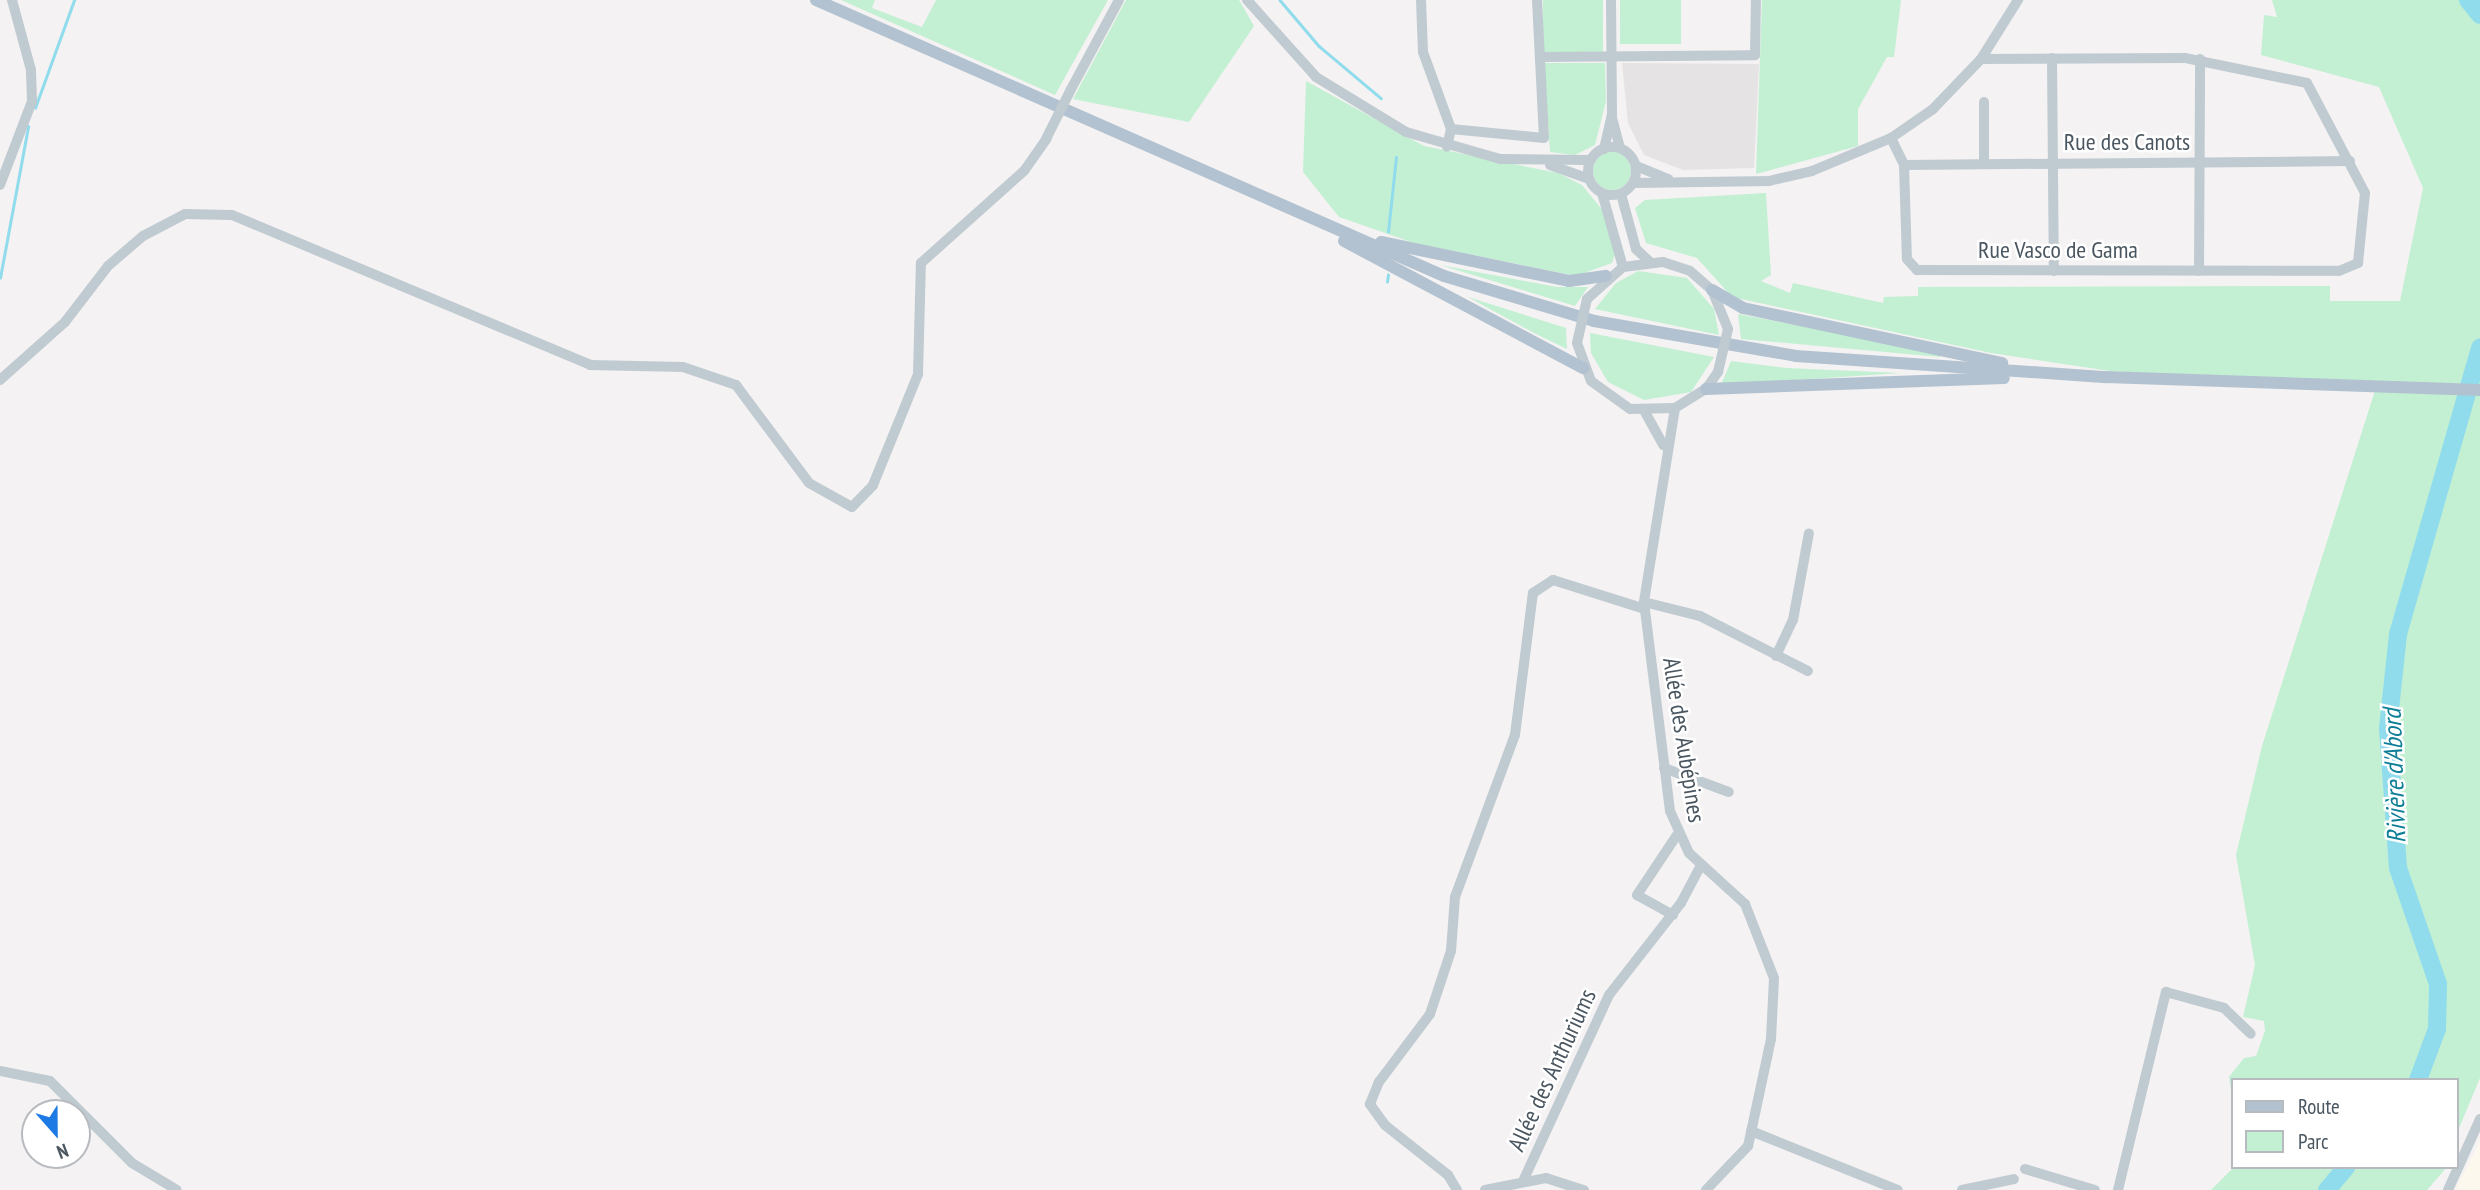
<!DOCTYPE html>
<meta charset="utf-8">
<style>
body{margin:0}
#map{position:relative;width:2480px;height:1190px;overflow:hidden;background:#f4f2f2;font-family:"PT Sans Narrow",sans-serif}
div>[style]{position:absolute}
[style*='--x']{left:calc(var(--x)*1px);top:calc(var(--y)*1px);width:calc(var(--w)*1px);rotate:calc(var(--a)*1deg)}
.commercial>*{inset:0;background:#fcf8ee}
.education>*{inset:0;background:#e5e3e4}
.green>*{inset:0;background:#c3f0d3;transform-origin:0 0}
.round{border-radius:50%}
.stream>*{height:2.5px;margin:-1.25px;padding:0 1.25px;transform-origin:1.25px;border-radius:1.25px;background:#90dcec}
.river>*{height:18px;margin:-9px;padding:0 9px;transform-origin:9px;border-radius:9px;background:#90dcec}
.minor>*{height:10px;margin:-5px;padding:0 5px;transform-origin:5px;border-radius:5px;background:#c0cad1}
.minor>.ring{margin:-5px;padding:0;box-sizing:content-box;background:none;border:10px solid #c0cad1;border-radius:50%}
.major>*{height:12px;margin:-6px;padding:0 6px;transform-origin:6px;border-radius:6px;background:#b3c2d0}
.minor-bridge>*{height:10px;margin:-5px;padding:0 5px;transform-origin:5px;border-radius:5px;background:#c0cad1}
span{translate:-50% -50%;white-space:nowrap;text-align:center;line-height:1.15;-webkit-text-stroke:5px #fff;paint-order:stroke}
.street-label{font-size:24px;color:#4a5660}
.water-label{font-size:26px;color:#0e7f96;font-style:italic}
.legend{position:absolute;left:2231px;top:1078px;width:228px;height:91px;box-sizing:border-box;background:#fff;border:2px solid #b7bbbf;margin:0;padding:9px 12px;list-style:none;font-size:21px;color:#4a5660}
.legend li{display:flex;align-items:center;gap:14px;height:35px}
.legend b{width:35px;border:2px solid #b7bbbf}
.north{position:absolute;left:21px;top:1099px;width:70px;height:70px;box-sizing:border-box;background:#fff;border:2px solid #b7bbbf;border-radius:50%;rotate:159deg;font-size:19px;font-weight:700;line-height:28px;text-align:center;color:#4a5660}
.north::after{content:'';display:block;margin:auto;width:24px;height:32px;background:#1d7ae4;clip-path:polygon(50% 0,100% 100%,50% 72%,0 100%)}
</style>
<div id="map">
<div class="commercial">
<div style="clip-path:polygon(2480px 1139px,2480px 1190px,2455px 1190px,2479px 1143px)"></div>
</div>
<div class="education">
<div style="clip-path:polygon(1622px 63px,1759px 64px,1754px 168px,1683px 170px,1644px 155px,1628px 123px)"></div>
</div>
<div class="green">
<div style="clip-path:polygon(841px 0,875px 0,872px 8px,922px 27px,936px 0,1108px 0,1055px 95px)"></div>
<div style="clip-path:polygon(1126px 0,1239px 0,1254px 26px,1189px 122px,1073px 99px)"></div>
<div style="left:1543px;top:0;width:60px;height:52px"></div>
<div style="left:1620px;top:0;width:61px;height:44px"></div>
<div style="clip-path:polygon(1762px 0,1901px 0,1894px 57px,1887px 57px,1858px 109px,1858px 146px,1756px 174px)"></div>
<div style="clip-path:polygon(2272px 0,2480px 0,2480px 1078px,2457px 1133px,2457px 1080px,2233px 1080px,2233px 1104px,2229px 1077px,2244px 1058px,2256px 1056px,2265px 1031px,2264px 1021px,2243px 1017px,2255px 965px,2236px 855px,2262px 746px,2378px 381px,2359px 385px,2110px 371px,1991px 353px,1732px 297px,1697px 258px,1646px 243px,1635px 208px,1645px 200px,1766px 193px,1771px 275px,1761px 281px,1790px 293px,1793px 283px,1883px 303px,1884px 297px,1918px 296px,1918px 287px,2330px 286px,2330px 301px,2400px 301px,2423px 188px,2379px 87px,2261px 55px,2264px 15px,2277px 17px)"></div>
<div style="clip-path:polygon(1544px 63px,1605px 63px,1606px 101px,1595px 145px,1575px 155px,1550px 152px)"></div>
<div style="clip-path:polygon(1306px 81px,1424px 146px,1558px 173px,1582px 185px,1604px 212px,1616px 251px,1612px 263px,1576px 276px,1414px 243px,1339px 217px,1303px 172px)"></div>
<div class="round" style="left:1593px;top:152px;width:38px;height:38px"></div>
<div style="clip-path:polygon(1440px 265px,1557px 287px,1588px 287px,1575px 306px)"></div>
<div style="clip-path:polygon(1638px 271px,1687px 278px,1714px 309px,1719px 335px,1595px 309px,1616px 283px)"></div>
<div style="clip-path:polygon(1468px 297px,1566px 328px,1567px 349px,1534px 333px)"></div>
<div style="clip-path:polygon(1738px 314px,1941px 353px,1940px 357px,1741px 339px)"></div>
<div style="clip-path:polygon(1590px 333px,1714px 357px,1691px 392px,1644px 400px,1608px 382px,1591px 353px)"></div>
<div style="clip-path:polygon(1731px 361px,1787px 368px,1901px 373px,1721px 385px)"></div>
<div style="clip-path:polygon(2234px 1167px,2447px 1167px,2427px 1190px,2211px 1190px)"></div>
</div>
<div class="stream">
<div style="--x:1280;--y:0;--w:60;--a:49.7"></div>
<div style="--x:1319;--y:46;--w:81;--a:40"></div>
<div style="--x:35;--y:108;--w:115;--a:-70.1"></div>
<div style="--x:1388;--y:232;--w:75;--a:-83.9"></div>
<div style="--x:0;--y:278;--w:154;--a:-79.5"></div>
<div style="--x:1387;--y:282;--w:7;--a:-82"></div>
</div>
<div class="river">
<div style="--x:2468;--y:0;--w:19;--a:51"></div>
<div style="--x:2418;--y:1080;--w:54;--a:-69.6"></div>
<div style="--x:2437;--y:1029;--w:45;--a:-88.7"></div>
<div style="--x:2438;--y:984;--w:123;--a:-109"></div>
<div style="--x:2398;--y:868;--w:140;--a:-94.1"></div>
<div style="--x:2388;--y:728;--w:95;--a:-83.9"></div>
<div style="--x:2398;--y:634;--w:298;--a:-74"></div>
<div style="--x:2327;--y:1190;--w:30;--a:-50"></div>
</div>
<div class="minor">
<div style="--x:1247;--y:0;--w:103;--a:48.1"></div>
<div style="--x:1316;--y:77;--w:105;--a:31.4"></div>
<div style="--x:1406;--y:132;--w:98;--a:16"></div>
<div style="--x:1500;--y:159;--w:90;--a:0.6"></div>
<div style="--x:1421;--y:0;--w:52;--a:87.8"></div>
<div style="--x:1423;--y:52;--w:82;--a:70"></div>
<div style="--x:1451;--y:129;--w:18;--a:103"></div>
<div style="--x:1541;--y:57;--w:214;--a:-0.5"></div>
<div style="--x:1755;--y:55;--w:55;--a:-89"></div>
<div style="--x:2052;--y:58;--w:213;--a:89.5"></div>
<div style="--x:1070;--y:91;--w:103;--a:-61.7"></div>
<div style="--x:1984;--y:102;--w:62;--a:90"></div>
<div style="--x:1612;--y:118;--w:31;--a:75"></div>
<div style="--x:1451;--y:129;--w:93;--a:5.5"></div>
<div style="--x:1544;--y:138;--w:138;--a:-92.9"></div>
<div style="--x:1891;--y:138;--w:30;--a:64"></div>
<div style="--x:1904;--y:165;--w:94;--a:88.2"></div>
<div style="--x:1907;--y:259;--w:15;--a:48"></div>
<div style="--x:1917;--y:270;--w:422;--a:0.1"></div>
<div style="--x:2339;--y:271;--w:21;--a:-23"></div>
<div style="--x:2358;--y:263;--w:70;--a:-84.3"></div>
<div style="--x:2365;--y:193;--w:124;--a:-117.8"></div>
<div style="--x:2307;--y:83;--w:125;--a:-168.4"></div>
<div style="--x:2185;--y:58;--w:204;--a:179.7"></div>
<div class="ring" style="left:1588px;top:147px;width:38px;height:38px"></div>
<div style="--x:1604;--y:149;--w:35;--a:-77"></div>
<div style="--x:1612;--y:115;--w:115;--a:-90.5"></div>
<div style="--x:1550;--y:165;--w:41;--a:19.7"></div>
<div style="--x:1904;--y:165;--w:446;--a:-0.5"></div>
<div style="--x:1636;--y:166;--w:35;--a:22"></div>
<div style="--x:1634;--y:183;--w:135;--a:-0.8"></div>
<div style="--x:1769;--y:181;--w:44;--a:-13.1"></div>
<div style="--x:1812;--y:171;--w:86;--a:-22.7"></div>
<div style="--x:1891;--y:138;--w:51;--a:-34.6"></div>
<div style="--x:1933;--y:109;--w:69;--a:-46.2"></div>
<div style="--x:1981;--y:59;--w:70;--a:-57.9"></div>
<div style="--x:0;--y:185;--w:90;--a:-69.1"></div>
<div style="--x:32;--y:101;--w:31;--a:-92"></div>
<div style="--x:31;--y:70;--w:73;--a:-105.2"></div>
<div style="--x:1602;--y:193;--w:77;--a:74.2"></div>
<div style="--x:1621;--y:194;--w:57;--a:74.7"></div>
<div style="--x:1636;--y:249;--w:18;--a:43"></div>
<div style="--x:2199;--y:271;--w:212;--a:-89.7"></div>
<div style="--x:1587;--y:299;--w:48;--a:-41.6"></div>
<div style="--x:1623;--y:267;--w:40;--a:-7.1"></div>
<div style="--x:1663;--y:262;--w:28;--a:18"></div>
<div style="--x:1690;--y:271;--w:29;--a:41"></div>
<div style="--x:1712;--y:290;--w:42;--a:67.7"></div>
<div style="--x:1577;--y:343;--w:40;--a:69.8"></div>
<div style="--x:1591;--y:381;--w:48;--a:35.7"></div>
<div style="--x:1630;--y:409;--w:45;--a:-1.3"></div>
<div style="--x:1675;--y:408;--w:36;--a:-32"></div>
<div style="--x:1706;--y:389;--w:21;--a:-55"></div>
<div style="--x:0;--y:380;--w:87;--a:-41.7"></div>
<div style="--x:65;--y:322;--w:71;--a:-52.5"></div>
<div style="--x:108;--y:266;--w:46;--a:-40.6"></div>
<div style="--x:143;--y:236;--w:47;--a:-27.6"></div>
<div style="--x:185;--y:214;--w:47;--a:1.2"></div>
<div style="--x:232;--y:215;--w:388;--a:22.7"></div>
<div style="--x:590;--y:365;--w:93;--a:1.2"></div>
<div style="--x:683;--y:367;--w:56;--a:18.8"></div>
<div style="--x:736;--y:385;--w:122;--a:53.3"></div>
<div style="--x:809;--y:483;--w:49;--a:29.2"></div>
<div style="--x:852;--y:507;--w:30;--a:-46"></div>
<div style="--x:873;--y:485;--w:120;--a:-67.9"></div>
<div style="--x:918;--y:374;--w:111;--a:-88.5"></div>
<div style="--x:921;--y:263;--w:138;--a:-41.8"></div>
<div style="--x:1024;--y:171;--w:39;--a:-55"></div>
<div style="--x:1675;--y:408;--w:196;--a:99.1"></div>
<div style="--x:1644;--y:602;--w:211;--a:82.9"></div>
<div style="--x:1670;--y:811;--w:46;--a:65.7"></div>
<div style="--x:1689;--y:853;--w:76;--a:42.3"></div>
<div style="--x:1745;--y:904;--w:79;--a:68.6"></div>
<div style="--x:1774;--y:978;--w:61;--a:92.8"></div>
<div style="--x:1771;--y:1039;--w:109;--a:102.1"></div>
<div style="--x:1748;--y:1146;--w:61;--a:133.7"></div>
<div style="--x:1645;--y:412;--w:38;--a:61"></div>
<div style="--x:1644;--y:602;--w:58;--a:14"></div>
<div style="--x:1700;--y:616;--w:121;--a:27"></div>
<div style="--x:1776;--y:656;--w:40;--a:-65"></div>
<div style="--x:1793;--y:620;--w:88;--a:-79.6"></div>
<div style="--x:1664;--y:768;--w:69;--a:20.3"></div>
<div style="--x:1673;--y:915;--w:41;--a:-150.9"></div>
<div style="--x:1637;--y:895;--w:72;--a:-56.3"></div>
<div style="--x:0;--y:1071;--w:51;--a:11.3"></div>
<div style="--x:50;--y:1081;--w:116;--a:45"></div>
<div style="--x:132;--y:1163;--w:52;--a:31"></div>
<div style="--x:1751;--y:1131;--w:158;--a:21.9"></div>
<div style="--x:2025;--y:1169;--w:73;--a:16.7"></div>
<div style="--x:1524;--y:1179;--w:203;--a:-65.2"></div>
<div style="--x:1609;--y:995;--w:117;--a:-52"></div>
<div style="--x:1681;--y:903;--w:43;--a:-62.2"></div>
<div style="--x:1457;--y:1190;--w:17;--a:-121"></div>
<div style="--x:1448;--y:1175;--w:80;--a:-141.6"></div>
<div style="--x:1385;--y:1125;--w:26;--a:-126"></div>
<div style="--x:1370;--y:1104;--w:24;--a:-68"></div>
<div style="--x:1379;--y:1082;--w:85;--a:-53.1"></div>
<div style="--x:1430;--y:1014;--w:66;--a:-71.6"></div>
<div style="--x:1451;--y:951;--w:54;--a:-85.8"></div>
<div style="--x:1455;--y:897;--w:173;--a:-69.7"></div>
<div style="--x:1515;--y:735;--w:143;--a:-82.8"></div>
<div style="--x:1533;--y:593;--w:24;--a:-33"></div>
<div style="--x:1553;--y:580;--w:96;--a:17.5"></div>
<div style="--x:1485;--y:1190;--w:62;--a:-11.1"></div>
<div style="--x:1546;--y:1178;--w:40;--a:18"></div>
<div style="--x:1962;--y:1190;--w:53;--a:-11.9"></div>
<div style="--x:2118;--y:1190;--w:204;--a:-76.4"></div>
<div style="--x:2166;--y:992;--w:60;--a:15.4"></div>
<div style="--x:2224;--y:1008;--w:37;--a:44"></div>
<div style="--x:2448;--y:1190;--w:78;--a:-65.7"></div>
</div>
<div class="major">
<div style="--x:816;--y:0;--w:686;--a:23.73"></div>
<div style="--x:1444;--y:276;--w:157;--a:16.7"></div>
<div style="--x:1594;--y:321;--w:205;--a:9.8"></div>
<div style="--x:1796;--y:356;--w:311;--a:3.9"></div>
<div style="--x:2106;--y:377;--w:374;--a:2"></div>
<div style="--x:1344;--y:241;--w:271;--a:28"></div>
<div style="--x:1381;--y:242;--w:192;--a:11.7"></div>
<div style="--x:1569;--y:281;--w:37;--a:-8"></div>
<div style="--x:1712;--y:290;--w:36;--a:30"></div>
<div style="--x:1743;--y:308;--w:265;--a:12"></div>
<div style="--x:1706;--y:389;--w:298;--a:-2.1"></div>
</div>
<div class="minor-bridge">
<div style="--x:1046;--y:139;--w:54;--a:-63.4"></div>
<div style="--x:1577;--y:343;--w:45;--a:-77.2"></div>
<div style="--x:1718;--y:372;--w:44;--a:-76.9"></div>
</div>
<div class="street-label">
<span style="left:2127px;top:142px">Rue des Canots</span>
<span style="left:2058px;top:250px">Rue Vasco de Gama</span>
<span style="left:1684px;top:740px;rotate:81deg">Allée des Aubépines</span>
<span style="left:1552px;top:1070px;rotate:-65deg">Allée des Anthuriums</span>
</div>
<div class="water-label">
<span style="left:2394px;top:776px;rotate:-92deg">Rivière d'Abord</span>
</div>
<ul class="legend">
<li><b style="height:9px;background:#b3c2d0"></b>Route</li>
<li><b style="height:19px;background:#c3f0d3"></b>Parc</li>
</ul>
<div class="north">N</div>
</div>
